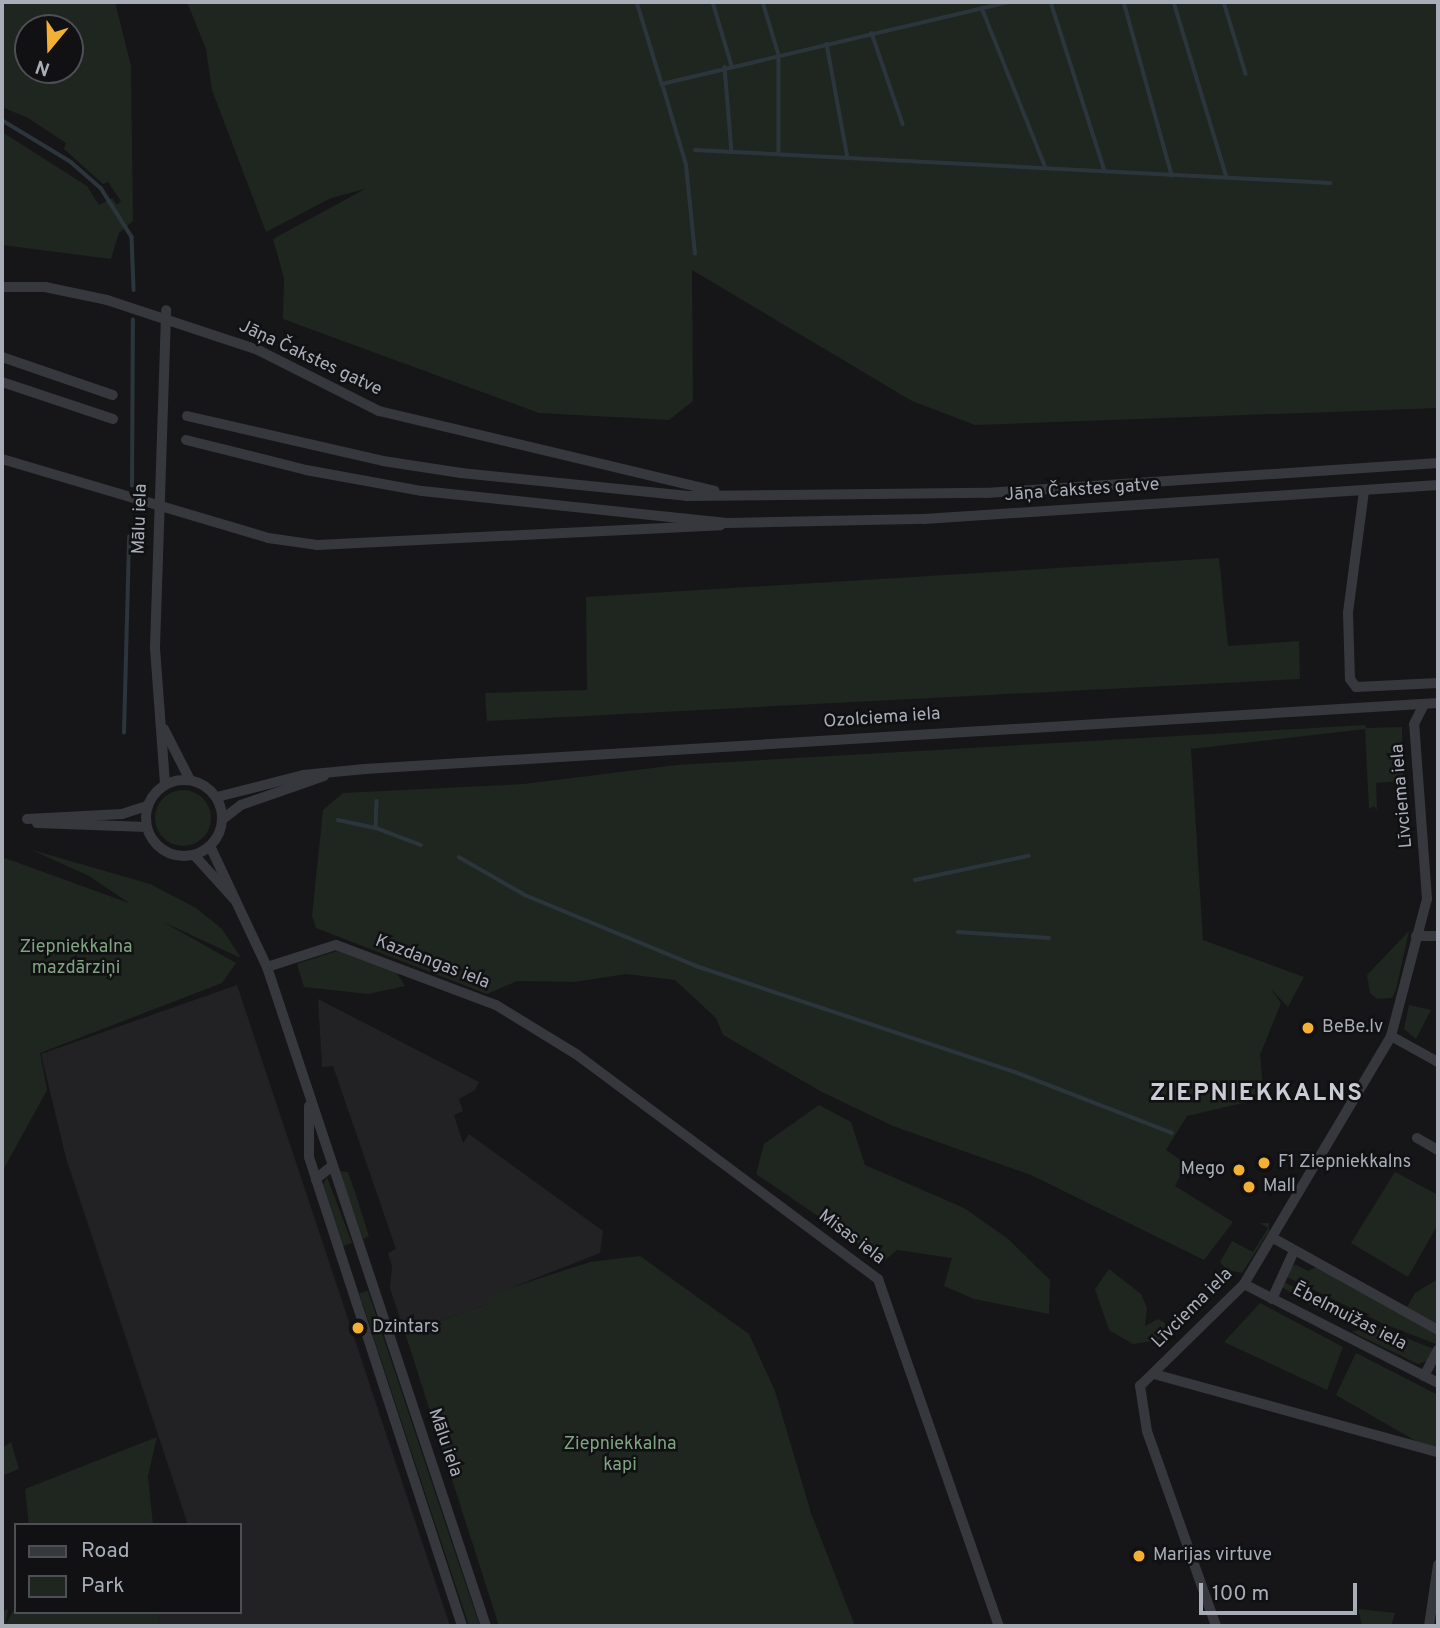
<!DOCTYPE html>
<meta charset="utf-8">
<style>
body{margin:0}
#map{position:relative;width:1440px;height:1628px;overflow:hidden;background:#161618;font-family:Overpass,sans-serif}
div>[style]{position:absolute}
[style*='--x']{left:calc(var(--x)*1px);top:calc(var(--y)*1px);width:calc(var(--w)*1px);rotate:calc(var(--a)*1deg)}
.built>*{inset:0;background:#222225}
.green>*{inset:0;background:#1e261f}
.round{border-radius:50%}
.stream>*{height:3.5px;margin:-1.75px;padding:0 1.75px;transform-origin:1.75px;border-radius:1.75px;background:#2c353c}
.minor>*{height:10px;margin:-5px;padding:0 5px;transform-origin:5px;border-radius:5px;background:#37383d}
.minor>.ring{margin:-5px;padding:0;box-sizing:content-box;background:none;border:10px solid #37383d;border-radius:50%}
.dots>*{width:19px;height:19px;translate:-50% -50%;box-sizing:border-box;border:4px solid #111113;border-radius:50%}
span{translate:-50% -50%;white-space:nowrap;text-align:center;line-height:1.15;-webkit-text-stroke:5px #111113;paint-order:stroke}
.street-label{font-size:18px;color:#a8adb8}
.park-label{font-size:18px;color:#7fa381}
.poi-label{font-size:18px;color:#a8adb8}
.left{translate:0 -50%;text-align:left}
.right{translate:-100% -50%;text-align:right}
.district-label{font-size:24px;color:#c9ccd4;font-weight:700;letter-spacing:2px}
.frame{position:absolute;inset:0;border:4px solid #a8adb8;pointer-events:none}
.legend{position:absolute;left:14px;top:1523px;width:228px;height:91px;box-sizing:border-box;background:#111113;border:2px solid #4d4f55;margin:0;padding:9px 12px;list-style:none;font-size:21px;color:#a8adb8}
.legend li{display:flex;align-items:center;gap:14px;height:35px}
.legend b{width:35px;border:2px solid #4d4f55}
.north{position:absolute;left:14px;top:14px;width:70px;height:70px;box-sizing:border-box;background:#111113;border:2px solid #4d4f55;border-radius:50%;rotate:199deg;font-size:19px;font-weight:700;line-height:28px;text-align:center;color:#a8adb8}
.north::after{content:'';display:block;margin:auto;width:24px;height:32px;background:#f2b134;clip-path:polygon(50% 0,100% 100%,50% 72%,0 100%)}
.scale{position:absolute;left:1199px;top:1583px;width:158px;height:32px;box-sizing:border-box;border:4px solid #a8adb8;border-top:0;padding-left:9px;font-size:21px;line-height:24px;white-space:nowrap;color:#a8adb8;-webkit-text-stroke:5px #111113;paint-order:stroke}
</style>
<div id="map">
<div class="built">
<div style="clip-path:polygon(237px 985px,450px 1626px,160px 1626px,157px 1612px,240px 1612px,240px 1525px,188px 1525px,66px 1158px,41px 1054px)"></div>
<div style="clip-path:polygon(318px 999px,479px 1082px,475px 1090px,459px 1099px,463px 1111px,454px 1115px,463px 1143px,469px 1134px,603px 1231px,600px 1253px,490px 1296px,489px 1304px,405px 1333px,390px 1288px,392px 1266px,388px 1253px,396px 1249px,333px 1066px,322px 1067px)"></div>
</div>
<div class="green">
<div style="clip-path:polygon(evenodd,2px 2px,115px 2px,131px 66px,133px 221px,119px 233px,111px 259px,2px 245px,2px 132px,87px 186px,99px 205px,112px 198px,117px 205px,121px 201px,108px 182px,103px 184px,64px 149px,66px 143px,28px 118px,2px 107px,2px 2px,28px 28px,70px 28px,70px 70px,28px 70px,28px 28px)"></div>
<div style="clip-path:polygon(187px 2px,1438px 2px,1438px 408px,975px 425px,912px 401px,692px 270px,693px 401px,669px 420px,539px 413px,283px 319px,284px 278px,273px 239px,365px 189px,331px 198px,266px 232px,212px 90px,206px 49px)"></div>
<div style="clip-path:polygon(1219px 558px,1228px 646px,1299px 641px,1300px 679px,487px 721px,485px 693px,587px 690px,586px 597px)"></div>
<div style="clip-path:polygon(1365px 725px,1366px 728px,1402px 727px,1403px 781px,1376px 783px,1377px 810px,1374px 806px,1369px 809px,1365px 729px,1191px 749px,1203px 940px,1304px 977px,1288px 1007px,1270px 988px,1281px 1003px,1260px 1055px,1264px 1098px,1187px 1116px,1166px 1150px,1187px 1164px,1175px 1186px,1233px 1222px,1204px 1260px,1031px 1175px,893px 1126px,822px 1092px,723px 1035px,716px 1018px,675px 980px,626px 974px,574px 982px,517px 981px,487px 994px,316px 928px,312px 916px,323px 810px,343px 793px,524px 784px,677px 765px)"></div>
<div class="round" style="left:155px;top:790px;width:56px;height:56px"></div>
<div style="clip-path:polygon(32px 850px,150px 884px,196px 908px,222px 929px,241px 958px,163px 922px,236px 963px,222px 983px,40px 1053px,47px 1090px,2px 1172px,2px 857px,129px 903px,89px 876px)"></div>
<div style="clip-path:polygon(1409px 931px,1396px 990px,1392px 998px,1377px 999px,1370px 993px,1367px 975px)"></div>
<div style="clip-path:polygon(337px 951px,396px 972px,405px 986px,368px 994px,304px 987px,297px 964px)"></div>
<div style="clip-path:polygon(1409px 1005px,1431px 1010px,1416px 1039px,1404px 1029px)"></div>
<div style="clip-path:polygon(819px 1105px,851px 1122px,865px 1165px,964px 1208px,1007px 1238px,1050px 1280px,1049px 1314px,974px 1299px,944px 1286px,952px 1258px,897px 1250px,884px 1261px,756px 1174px,764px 1144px)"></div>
<div style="clip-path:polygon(339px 1171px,348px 1172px,355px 1192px,369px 1236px,363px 1239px)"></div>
<div style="clip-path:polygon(1395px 1172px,1438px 1195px,1438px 1224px,1408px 1277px,1351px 1243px)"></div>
<div style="clip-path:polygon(327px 1177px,352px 1243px,343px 1246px,323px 1185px)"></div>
<div style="clip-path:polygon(1260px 1223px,1269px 1223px,1269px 1231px,1242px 1273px,1227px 1270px,1220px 1262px,1232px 1241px,1253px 1252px,1268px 1228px)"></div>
<div style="clip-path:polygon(640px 1256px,749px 1334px,775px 1391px,811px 1513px,855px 1626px,499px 1626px,405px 1333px,489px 1304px,489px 1296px,501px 1291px,590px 1262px)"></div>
<div style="clip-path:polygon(1296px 1265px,1308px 1271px,1316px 1267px,1438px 1335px,1438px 1341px,1436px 1344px,1384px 1324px,1285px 1276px,1290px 1266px)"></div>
<div style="clip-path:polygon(1109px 1269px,1141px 1294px,1147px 1308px,1145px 1326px,1158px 1319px,1165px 1323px,1166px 1331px,1159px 1340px,1133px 1344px,1109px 1330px,1095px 1289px)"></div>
<div style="clip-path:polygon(1438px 1279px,1438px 1324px,1407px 1307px,1415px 1293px)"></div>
<div style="clip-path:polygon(1284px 1282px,1366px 1323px,1351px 1325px,1320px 1311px,1282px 1287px)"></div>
<div style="clip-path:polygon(368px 1291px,457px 1558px,480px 1626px,469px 1626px,359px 1293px)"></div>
<div style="clip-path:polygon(1260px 1303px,1343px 1347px,1327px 1390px,1224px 1342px)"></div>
<div style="clip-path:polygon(1373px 1325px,1434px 1349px,1427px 1361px,1418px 1364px,1352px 1332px)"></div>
<div style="clip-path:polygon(1356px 1353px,1438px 1395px,1438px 1447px,1421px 1444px,1336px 1395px)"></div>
<div style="clip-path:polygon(157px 1437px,148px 1476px,153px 1525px,29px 1525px,25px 1489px)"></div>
<div style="clip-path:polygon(11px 1442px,19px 1469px,2px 1476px,2px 1448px)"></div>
<div style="clip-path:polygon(16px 1605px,16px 1612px,157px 1612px,160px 1626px,2px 1626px,2px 1611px,8px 1609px,6px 1624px)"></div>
<div style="clip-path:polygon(1358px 1609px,1395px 1613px,1391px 1626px,1362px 1626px)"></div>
</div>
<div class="stream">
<div style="--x:637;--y:2;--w:86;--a:73"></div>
<div style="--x:713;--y:2;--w:67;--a:73.5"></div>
<div style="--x:763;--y:2;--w:55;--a:73.2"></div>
<div style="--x:779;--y:55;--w:99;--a:90"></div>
<div style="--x:1051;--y:2;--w:177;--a:72.3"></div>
<div style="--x:1124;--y:2;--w:180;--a:74.5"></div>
<div style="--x:1174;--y:2;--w:183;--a:73.2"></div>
<div style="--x:1224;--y:2;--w:75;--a:73"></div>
<div style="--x:982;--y:8;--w:172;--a:68.2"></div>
<div style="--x:872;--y:33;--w:96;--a:71.2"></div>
<div style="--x:827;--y:44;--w:116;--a:79.6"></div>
<div style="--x:725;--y:67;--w:85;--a:85.3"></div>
<div style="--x:2;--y:120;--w:81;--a:31.3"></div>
<div style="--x:71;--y:162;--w:40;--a:41"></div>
<div style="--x:101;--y:188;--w:58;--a:57.7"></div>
<div style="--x:132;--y:237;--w:53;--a:87.8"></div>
<div style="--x:695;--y:150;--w:636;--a:2.97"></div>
<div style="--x:695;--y:254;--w:89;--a:-95.8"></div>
<div style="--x:686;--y:165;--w:84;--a:-106.5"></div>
<div style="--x:662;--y:84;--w:358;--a:-13.3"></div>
<div style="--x:132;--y:486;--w:166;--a:-89.7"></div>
<div style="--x:124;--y:733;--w:196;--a:-88.5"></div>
<div style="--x:377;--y:801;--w:27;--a:92"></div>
<div style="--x:376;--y:828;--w:48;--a:20.7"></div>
<div style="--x:338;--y:820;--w:39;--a:12"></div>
<div style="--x:459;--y:857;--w:76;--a:29.9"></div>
<div style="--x:525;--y:895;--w:185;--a:22.5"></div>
<div style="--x:696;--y:966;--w:336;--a:18.4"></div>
<div style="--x:1015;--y:1072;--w:168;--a:21.2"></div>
<div style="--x:915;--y:880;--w:116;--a:-12"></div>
<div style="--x:958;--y:932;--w:91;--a:3.8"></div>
</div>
<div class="minor">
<div style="--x:2;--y:287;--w:43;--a:0"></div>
<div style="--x:45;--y:287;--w:63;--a:11.8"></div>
<div style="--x:107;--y:300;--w:159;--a:18.3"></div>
<div style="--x:258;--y:350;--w:136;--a:26.8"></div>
<div style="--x:379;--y:411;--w:345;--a:13.4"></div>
<div style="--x:2;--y:357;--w:117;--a:18.9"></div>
<div style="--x:2;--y:382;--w:117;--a:18.4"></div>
<div style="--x:187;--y:416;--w:201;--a:12.9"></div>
<div style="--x:383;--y:461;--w:79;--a:8.7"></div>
<div style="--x:461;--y:473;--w:226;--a:5.8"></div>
<div style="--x:686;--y:496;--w:300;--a:-0.6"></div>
<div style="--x:986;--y:493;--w:453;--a:-3.8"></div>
<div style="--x:186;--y:440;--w:124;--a:14"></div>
<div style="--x:306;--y:470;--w:118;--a:10.3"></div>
<div style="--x:422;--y:491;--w:307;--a:6"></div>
<div style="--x:727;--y:523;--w:197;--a:-1.2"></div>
<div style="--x:924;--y:519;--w:515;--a:-3.78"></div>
<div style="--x:2;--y:459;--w:277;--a:16.5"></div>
<div style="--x:268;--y:538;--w:49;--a:8.1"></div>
<div style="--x:317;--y:545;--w:404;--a:-2.8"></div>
<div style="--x:1364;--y:491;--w:123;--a:97.5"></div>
<div style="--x:1348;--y:613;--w:66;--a:88.3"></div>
<div style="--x:1350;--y:679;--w:10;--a:53"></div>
<div style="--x:1356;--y:687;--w:82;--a:-2.8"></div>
<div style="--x:164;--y:729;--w:57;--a:63"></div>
<div class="ring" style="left:146px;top:780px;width:66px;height:66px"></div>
<div style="--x:165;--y:784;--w:137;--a:-94.2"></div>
<div style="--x:155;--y:647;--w:337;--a:-88.1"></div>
<div style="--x:217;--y:797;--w:89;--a:-14.3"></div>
<div style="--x:303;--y:775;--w:62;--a:-5.5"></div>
<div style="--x:365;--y:769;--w:1075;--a:-3.52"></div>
<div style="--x:27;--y:819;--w:95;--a:-3"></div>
<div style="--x:122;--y:814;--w:26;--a:-18"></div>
<div style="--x:223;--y:819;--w:23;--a:-38"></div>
<div style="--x:241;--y:805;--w:88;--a:-19.3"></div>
<div style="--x:37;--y:823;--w:110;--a:2.1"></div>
<div style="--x:210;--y:846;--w:134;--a:64.8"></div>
<div style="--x:267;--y:967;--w:694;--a:71.62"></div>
<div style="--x:194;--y:855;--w:61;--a:47.7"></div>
<div style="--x:1416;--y:936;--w:22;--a:0"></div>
<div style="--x:267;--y:967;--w:72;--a:-17.7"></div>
<div style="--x:336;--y:945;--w:171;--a:20.6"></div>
<div style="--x:496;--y:1005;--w:94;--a:31.5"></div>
<div style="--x:576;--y:1054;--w:377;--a:36.7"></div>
<div style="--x:878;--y:1279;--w:367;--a:70.8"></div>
<div style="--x:1391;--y:1036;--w:54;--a:29"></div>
<div style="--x:309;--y:1106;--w:51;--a:90"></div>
<div style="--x:309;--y:1157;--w:23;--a:72"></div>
<div style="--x:1417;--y:1138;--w:24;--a:30"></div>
<div style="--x:332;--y:1166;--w:21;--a:141"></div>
<div style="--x:316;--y:1179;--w:470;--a:71.9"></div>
<div style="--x:1273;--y:1238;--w:189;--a:29.1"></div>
<div style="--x:1244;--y:1284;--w:218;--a:27"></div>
<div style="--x:1272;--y:1299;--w:53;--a:-65.4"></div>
<div style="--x:1154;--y:1374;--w:295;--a:15.4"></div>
<div style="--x:1424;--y:1376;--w:30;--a:-62"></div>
<div style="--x:1216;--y:1626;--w:207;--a:-109.5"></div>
<div style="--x:1147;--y:1431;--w:46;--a:-98.8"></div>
<div style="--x:1140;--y:1386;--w:146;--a:-44.4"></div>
<div style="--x:1244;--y:1284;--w:288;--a:-59.3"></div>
<div style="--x:1391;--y:1036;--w:142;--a:-75.3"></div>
<div style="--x:1427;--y:899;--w:175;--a:-94.2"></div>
<div style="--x:1414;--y:724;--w:22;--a:-63"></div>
<div style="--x:1429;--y:1626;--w:62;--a:-81.6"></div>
</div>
<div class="dots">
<div style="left:1308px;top:1028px;background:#f2b134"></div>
<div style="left:1264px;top:1163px;background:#f2b134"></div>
<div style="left:1239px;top:1170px;background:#f2b134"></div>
<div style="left:1249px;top:1187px;background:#f2b134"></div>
<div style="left:358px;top:1328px;background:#f2b134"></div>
<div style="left:1139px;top:1556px;background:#f2b134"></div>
</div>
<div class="street-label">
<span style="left:310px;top:359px;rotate:25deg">Jāņa Čakstes gatve</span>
<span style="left:1082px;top:491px;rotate:-4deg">Jāņa Čakstes gatve</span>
<span style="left:141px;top:519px;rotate:-88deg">Mālu iela</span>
<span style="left:882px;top:719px;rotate:-4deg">Ozolciema iela</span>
<span style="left:1403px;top:796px;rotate:-95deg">Līvciema iela</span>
<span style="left:432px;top:963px;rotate:21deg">Kazdangas iela</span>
<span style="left:851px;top:1238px;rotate:37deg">Misas iela</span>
<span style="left:1193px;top:1309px;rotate:-45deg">Līvciema iela</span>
<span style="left:1349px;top:1318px;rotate:27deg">Ēbelmuižas iela</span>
<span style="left:444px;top:1443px;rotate:71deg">Mālu iela</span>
</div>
<div class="park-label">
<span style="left:76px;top:959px">Ziepniekkalna<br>mazdārziņi</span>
<span style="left:620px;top:1456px">Ziepniekkalna<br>kapi</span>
</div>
<div class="poi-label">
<span class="left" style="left:1322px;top:1028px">BeBe.lv</span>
<span class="left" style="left:1278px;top:1163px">F1 Ziepniekkalns</span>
<span class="right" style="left:1225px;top:1170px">Mego</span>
<span class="left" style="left:1263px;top:1187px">Mall</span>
<span class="left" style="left:372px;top:1328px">Dzintars</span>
<span class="left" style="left:1153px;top:1556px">Marijas virtuve</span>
</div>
<div class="district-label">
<span style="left:1257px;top:1095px">ZIEPNIEKKALNS</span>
</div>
<div class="frame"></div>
<ul class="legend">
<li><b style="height:9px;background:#37383d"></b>Road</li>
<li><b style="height:19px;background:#1e261f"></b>Park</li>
</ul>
<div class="north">N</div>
<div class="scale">100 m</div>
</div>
